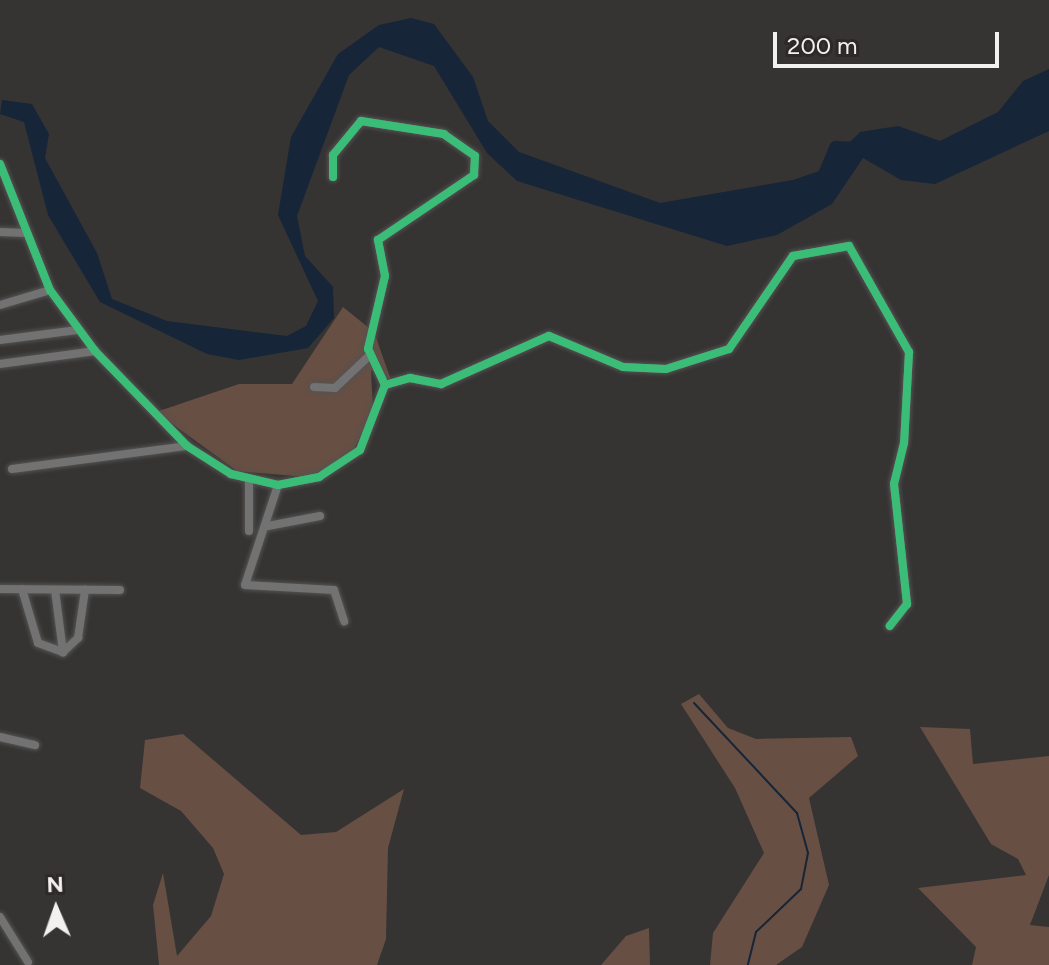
<!DOCTYPE html>
<style>
body{margin:0}
#map{position:relative;width:1049px;height:965px;overflow:hidden;background:#353433;font-family:Figtree,sans-serif}
div>[style]{position:absolute}
[style*='--x']{left:calc(var(--x)*1px);top:calc(var(--y)*1px);width:calc(var(--w)*1px);rotate:calc(var(--a)*1deg)}
.forest>*{inset:0;background:#674f43}
.water>*{inset:0;background:#162537}
.stream>*{height:2px;margin:-1px;padding:0 1px;transform-origin:1px;border-radius:1px;background:#162537}
.river>*{height:14px;margin:-7px;padding:0 7px;transform-origin:7px;border-radius:7px;background:#162537}
.roads{filter:drop-shadow(0 0 2px #545352) drop-shadow(0 0 2px #545352)}
.street>*{height:8px;margin:-4px;padding:0 4px;transform-origin:4px;border-radius:4px;background:#737272}
.cycleway>*{height:8px;margin:-4px;padding:0 4px;transform-origin:4px;border-radius:4px;background:#3abd76}
span{translate:-50% -50%;white-space:nowrap;text-align:center;line-height:1.15;-webkit-text-stroke:8px #2c2928;paint-order:stroke}
.north{position:absolute;left:16px;top:869px;width:80px;height:80px;-webkit-text-stroke:6px #2c2928;paint-order:stroke;rotate:358deg;font-size:22px;font-weight:700;line-height:32px;text-align:center;color:#f3f1f0}
.north::after{content:'';display:block;margin:auto;width:28px;height:36px;background:#f3f1f0;clip-path:polygon(50% 0,100% 100%,50% 72%,0 100%)}
.scale{position:absolute;left:773px;top:32px;width:226px;height:36px;box-sizing:border-box;border:4px solid #f3f1f0;border-top:0;padding-left:10px;font-size:24px;line-height:28px;white-space:nowrap;color:#f3f1f0;-webkit-text-stroke:6px #2c2928;paint-order:stroke}
</style>
<div id="map">
<div class="forest">
<div style="clip-path:polygon(343px 307px,374px 332px,391px 380px,371px 370px,373px 411px,354px 449px,333px 465px,307px 477px,237px 471px,156px 412px,239px 384px,292px 384px)"></div>
<div style="clip-path:polygon(699px 694px,728px 728px,756px 739px,851px 737px,858px 756px,809px 798px,829px 885px,802px 947px,776px 965px,710px 965px,713px 933px,764px 853px,735px 788px,681px 704px)"></div>
<div style="clip-path:polygon(920px 727px,970px 729px,973px 764px,1049px 756px,1049px 875px,1030px 925px,1049px 927px,1049px 965px,972px 965px,976px 947px,918px 888px,1026px 875px,1018px 859px,991px 844px)"></div>
<div style="clip-path:polygon(183px 734px,301px 835px,336px 832px,404px 789px,388px 848px,386px 939px,377px 965px,159px 965px,153px 905px,163px 873px,177px 956px,211px 916px,224px 874px,213px 848px,181px 811px,140px 788px,145px 740px)"></div>
<div style="clip-path:polygon(649px 928px,650px 965px,601px 965px,626px 936px)"></div>
</div>
<div class="water">
<div style="clip-path:polygon(411px 18px,434px 24px,473px 77px,488px 121px,519px 152px,660px 203px,793px 180px,822px 170px,860px 132px,898px 126px,940px 141px,998px 112px,1023px 81px,1049px 69px,1049px 131px,935px 184px,901px 180px,863px 158px,832px 204px,777px 235px,727px 246px,517px 181px,487px 153px,434px 66px,379px 47px,349px 75px,297px 216px,305px 256px,333px 287px,334px 318px,308px 348px,239px 360px,207px 354px,100px 302px,48px 215px,24px 122px,0 114px,2px 100px,32px 104px,49px 134px,45px 158px,97px 253px,112px 299px,167px 321px,287px 336px,306px 326px,318px 301px,278px 215px,291px 137px,338px 54px,379px 25px)"></div>
</div>
<div class="stream">
<div style="--x:694;--y:703;--w:151;--a:46.9"></div>
<div style="--x:797;--y:813;--w:41;--a:74.6"></div>
<div style="--x:808;--y:853;--w:37;--a:101"></div>
<div style="--x:801;--y:889;--w:62;--a:136.3"></div>
<div style="--x:756;--y:932;--w:34;--a:104"></div>
</div>
<div class="river">
<div style="--x:823;--y:179;--w:34;--a:-67"></div>
<div style="--x:836;--y:148;--w:25;--a:2"></div>
</div>
<div class="roads">
<div class="street">
<div style="--x:0;--y:164;--w:136;--a:68.4"></div>
<div style="--x:50;--y:290;--w:76;--a:53.6"></div>
<div style="--x:95;--y:351;--w:132;--a:45.9"></div>
<div style="--x:187;--y:446;--w:52;--a:32.5"></div>
<div style="--x:231;--y:474;--w:48;--a:13.2"></div>
<div style="--x:278;--y:485;--w:42;--a:-11"></div>
<div style="--x:319;--y:477;--w:49;--a:-33.4"></div>
<div style="--x:360;--y:450;--w:70;--a:-69"></div>
<div style="--x:385;--y:385;--w:40;--a:-115"></div>
<div style="--x:368;--y:349;--w:75;--a:-76.9"></div>
<div style="--x:385;--y:276;--w:37;--a:-101"></div>
<div style="--x:378;--y:240;--w:116;--a:-34.1"></div>
<div style="--x:474;--y:175;--w:19;--a:-87"></div>
<div style="--x:475;--y:156;--w:38;--a:-145"></div>
<div style="--x:444;--y:134;--w:84;--a:-171.1"></div>
<div style="--x:361;--y:121;--w:44;--a:129.5"></div>
<div style="--x:333;--y:155;--w:22;--a:90"></div>
<div style="--x:0;--y:232;--w:27;--a:2"></div>
<div style="--x:0;--y:305;--w:52;--a:-16.7"></div>
<div style="--x:0;--y:340;--w:78;--a:-7.4"></div>
<div style="--x:0;--y:364;--w:96;--a:-7.8"></div>
<div style="--x:385;--y:385;--w:26;--a:-16"></div>
<div style="--x:410;--y:378;--w:32;--a:11"></div>
<div style="--x:441;--y:384;--w:118;--a:-24"></div>
<div style="--x:549;--y:336;--w:80;--a:22.7"></div>
<div style="--x:623;--y:367;--w:43;--a:2.7"></div>
<div style="--x:666;--y:369;--w:66;--a:-17.6"></div>
<div style="--x:729;--y:349;--w:113;--a:-55.5"></div>
<div style="--x:793;--y:256;--w:57;--a:-10.1"></div>
<div style="--x:849;--y:246;--w:122;--a:60.5"></div>
<div style="--x:909;--y:352;--w:91;--a:93.1"></div>
<div style="--x:904;--y:443;--w:42;--a:103.7"></div>
<div style="--x:894;--y:484;--w:121;--a:83.8"></div>
<div style="--x:907;--y:604;--w:28;--a:128"></div>
<div style="--x:314;--y:387;--w:21;--a:3"></div>
<div style="--x:335;--y:388;--w:47;--a:-43.3"></div>
<div style="--x:12;--y:469;--w:177;--a:-7.5"></div>
<div style="--x:249;--y:480;--w:51;--a:90"></div>
<div style="--x:278;--y:485;--w:105;--a:108.3"></div>
<div style="--x:245;--y:585;--w:89;--a:3.2"></div>
<div style="--x:334;--y:590;--w:33;--a:72"></div>
<div style="--x:268;--y:526;--w:53;--a:-10.9"></div>
<div style="--x:0;--y:589;--w:120;--a:0.5"></div>
<div style="--x:22;--y:589;--w:56;--a:73.5"></div>
<div style="--x:38;--y:643;--w:27;--a:20"></div>
<div style="--x:63;--y:652;--w:21;--a:-43"></div>
<div style="--x:78;--y:638;--w:49;--a:-81.7"></div>
<div style="--x:55;--y:590;--w:63;--a:82.6"></div>
<div style="--x:0;--y:737;--w:36;--a:13"></div>
<div style="--x:0;--y:917;--w:53;--a:58.1"></div>
</div>
</div>
<div class="cycleway">
<div style="--x:0;--y:164;--w:136;--a:68.4"></div>
<div style="--x:50;--y:290;--w:76;--a:53.6"></div>
<div style="--x:95;--y:351;--w:132;--a:45.9"></div>
<div style="--x:187;--y:446;--w:52;--a:32.5"></div>
<div style="--x:231;--y:474;--w:48;--a:13.2"></div>
<div style="--x:278;--y:485;--w:42;--a:-11"></div>
<div style="--x:319;--y:477;--w:49;--a:-33.4"></div>
<div style="--x:360;--y:450;--w:70;--a:-69"></div>
<div style="--x:385;--y:385;--w:40;--a:-115"></div>
<div style="--x:368;--y:349;--w:75;--a:-76.9"></div>
<div style="--x:385;--y:276;--w:37;--a:-101"></div>
<div style="--x:378;--y:240;--w:116;--a:-34.1"></div>
<div style="--x:474;--y:175;--w:19;--a:-87"></div>
<div style="--x:475;--y:156;--w:38;--a:-145"></div>
<div style="--x:444;--y:134;--w:84;--a:-171.1"></div>
<div style="--x:361;--y:121;--w:44;--a:129.5"></div>
<div style="--x:333;--y:155;--w:22;--a:90"></div>
<div style="--x:385;--y:385;--w:26;--a:-16"></div>
<div style="--x:410;--y:378;--w:32;--a:11"></div>
<div style="--x:441;--y:384;--w:118;--a:-24"></div>
<div style="--x:549;--y:336;--w:80;--a:22.7"></div>
<div style="--x:623;--y:367;--w:43;--a:2.7"></div>
<div style="--x:666;--y:369;--w:66;--a:-17.6"></div>
<div style="--x:729;--y:349;--w:113;--a:-55.5"></div>
<div style="--x:793;--y:256;--w:57;--a:-10.1"></div>
<div style="--x:849;--y:246;--w:122;--a:60.5"></div>
<div style="--x:909;--y:352;--w:91;--a:93.1"></div>
<div style="--x:904;--y:443;--w:42;--a:103.7"></div>
<div style="--x:894;--y:484;--w:121;--a:83.8"></div>
<div style="--x:907;--y:604;--w:28;--a:128"></div>
</div>
<div class="north">N</div>
<div class="scale">200 m</div>
</div>
